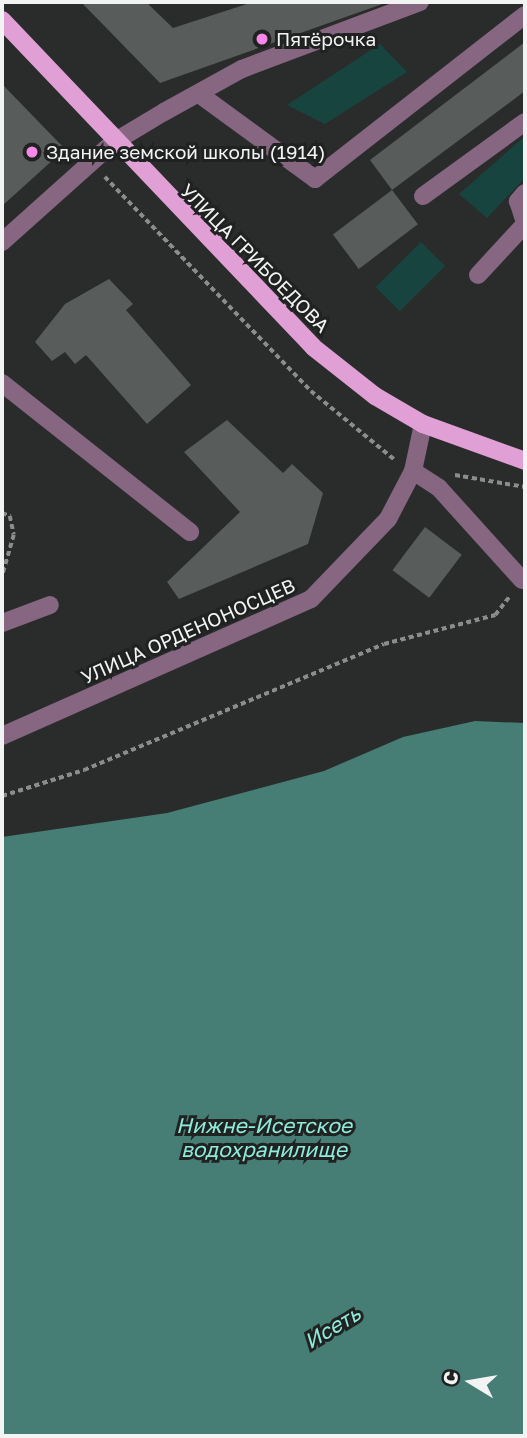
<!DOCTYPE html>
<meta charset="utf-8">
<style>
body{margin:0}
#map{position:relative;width:527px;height:1438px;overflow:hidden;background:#292c2b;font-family:"Golos Text",sans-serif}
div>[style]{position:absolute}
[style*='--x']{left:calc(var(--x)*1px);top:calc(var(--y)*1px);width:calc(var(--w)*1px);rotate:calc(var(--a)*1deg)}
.green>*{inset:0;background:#17443e;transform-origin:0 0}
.water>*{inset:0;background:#467d74}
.building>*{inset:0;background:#585c5b;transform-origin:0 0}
.path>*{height:3.5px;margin-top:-1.75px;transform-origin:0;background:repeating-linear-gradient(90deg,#8a8d8c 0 5px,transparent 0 8.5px)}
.minor>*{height:18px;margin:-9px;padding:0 9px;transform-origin:9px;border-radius:9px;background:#866680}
.major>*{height:18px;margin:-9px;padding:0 9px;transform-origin:9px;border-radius:9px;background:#e0a0d5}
.dots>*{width:19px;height:19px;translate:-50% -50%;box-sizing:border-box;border:4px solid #1f2221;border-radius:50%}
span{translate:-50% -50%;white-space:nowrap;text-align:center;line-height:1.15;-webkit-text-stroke:6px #1f2221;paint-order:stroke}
.poi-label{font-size:19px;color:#f2f4f3}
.left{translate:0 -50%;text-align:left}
.street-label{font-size:19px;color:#f2f4f3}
.water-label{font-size:21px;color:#8eeada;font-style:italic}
.frame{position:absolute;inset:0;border:4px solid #f2f4f3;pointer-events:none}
.north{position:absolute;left:436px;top:1347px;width:70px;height:70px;-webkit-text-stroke:5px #1f2221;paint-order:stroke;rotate:281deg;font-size:19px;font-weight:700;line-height:28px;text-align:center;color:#f2f4f3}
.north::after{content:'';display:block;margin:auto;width:24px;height:32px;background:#f2f4f3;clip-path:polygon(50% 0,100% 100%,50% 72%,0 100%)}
</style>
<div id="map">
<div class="green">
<div style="clip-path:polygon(380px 44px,407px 72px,325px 124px,287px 105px)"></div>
<div style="clip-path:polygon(525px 136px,525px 178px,487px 218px,459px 194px)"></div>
<div style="left:421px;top:242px;width:34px;height:64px;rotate:45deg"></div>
</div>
<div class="water">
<div style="clip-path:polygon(475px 721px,525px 723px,525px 1436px,2px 1436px,2px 837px,167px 813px,324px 771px,403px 737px)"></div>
</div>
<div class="building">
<div style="clip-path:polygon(81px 2px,146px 2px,173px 28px,253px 2px,388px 2px,160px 83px)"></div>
<div style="clip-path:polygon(525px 42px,525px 91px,392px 190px,370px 160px)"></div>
<div style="clip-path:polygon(2px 84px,65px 149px,2px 206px)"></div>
<div style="left:392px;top:190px;width:43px;height:74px;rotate:53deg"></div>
<div style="clip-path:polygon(109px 279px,133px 304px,126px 310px,191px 385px,147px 424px,86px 355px,75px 364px,65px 352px,52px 361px,35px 342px,65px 304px)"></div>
<div style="clip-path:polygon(227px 420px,283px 473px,292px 464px,323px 493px,308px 544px,179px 599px,167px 582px,240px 512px,184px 452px)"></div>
<div style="left:425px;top:527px;width:46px;height:54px;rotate:37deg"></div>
</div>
<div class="path">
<div style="--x:105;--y:177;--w:297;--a:46.1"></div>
<div style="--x:311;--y:391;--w:109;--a:39.4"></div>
<div style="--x:455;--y:475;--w:71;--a:9.7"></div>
<div style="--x:2;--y:513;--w:9;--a:21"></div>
<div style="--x:10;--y:516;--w:19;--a:78"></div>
<div style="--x:14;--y:535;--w:44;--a:105.9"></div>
<div style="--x:2;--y:796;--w:86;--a:-17.6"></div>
<div style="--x:84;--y:770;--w:325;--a:-22.8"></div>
<div style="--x:384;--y:644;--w:115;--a:-14.6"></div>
<div style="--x:495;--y:615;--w:24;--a:-52"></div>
</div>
<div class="minor">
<div style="--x:199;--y:94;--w:144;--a:36.2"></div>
<div style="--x:315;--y:179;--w:266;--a:-38"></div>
<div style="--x:525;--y:193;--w:11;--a:131"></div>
<div style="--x:518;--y:201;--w:23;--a:72"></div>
<div style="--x:423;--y:196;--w:126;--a:-36"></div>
<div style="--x:2;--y:242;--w:150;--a:-41.8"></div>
<div style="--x:114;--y:142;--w:58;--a:-31"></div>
<div style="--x:164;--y:112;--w:89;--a:-28.9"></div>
<div style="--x:242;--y:69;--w:190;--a:-20.6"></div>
<div style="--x:478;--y:275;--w:69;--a:-47.3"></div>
<div style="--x:2;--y:383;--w:240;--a:38.4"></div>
<div style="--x:413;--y:471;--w:31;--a:33"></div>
<div style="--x:439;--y:488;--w:124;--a:47.9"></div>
<div style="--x:2;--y:623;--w:51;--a:-20.6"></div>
<div style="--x:2;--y:736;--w:338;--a:-23.9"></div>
<div style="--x:311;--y:599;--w:111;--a:-46.1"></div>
<div style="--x:388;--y:519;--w:54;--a:-62.5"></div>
<div style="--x:413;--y:471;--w:48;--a:-78"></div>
</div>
<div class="major">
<div style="--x:2;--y:20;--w:451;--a:46.4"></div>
<div style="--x:313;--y:347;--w:79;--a:38.3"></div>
<div style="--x:375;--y:396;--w:56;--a:30.3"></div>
<div style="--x:423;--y:424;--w:109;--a:19.9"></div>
</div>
<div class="dots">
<div style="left:262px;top:39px;background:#f987e9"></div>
<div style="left:32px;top:152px;background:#f987e9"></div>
</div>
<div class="poi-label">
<span class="left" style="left:276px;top:39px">Пятёрочка</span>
<span class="left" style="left:46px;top:152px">Здание земской школы (1914)</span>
</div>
<div class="street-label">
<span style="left:255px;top:258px;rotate:45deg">УЛИЦА ГРИБОЕДОВА</span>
<span style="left:188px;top:631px;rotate:-24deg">УЛИЦА ОРДЕНОНОСЦЕВ</span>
</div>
<div class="water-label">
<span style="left:264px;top:1137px">Нижне-Исетское<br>водохранилище</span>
<span style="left:332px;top:1327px;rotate:-31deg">Исеть</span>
</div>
<div class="frame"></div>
<div class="north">С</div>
</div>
